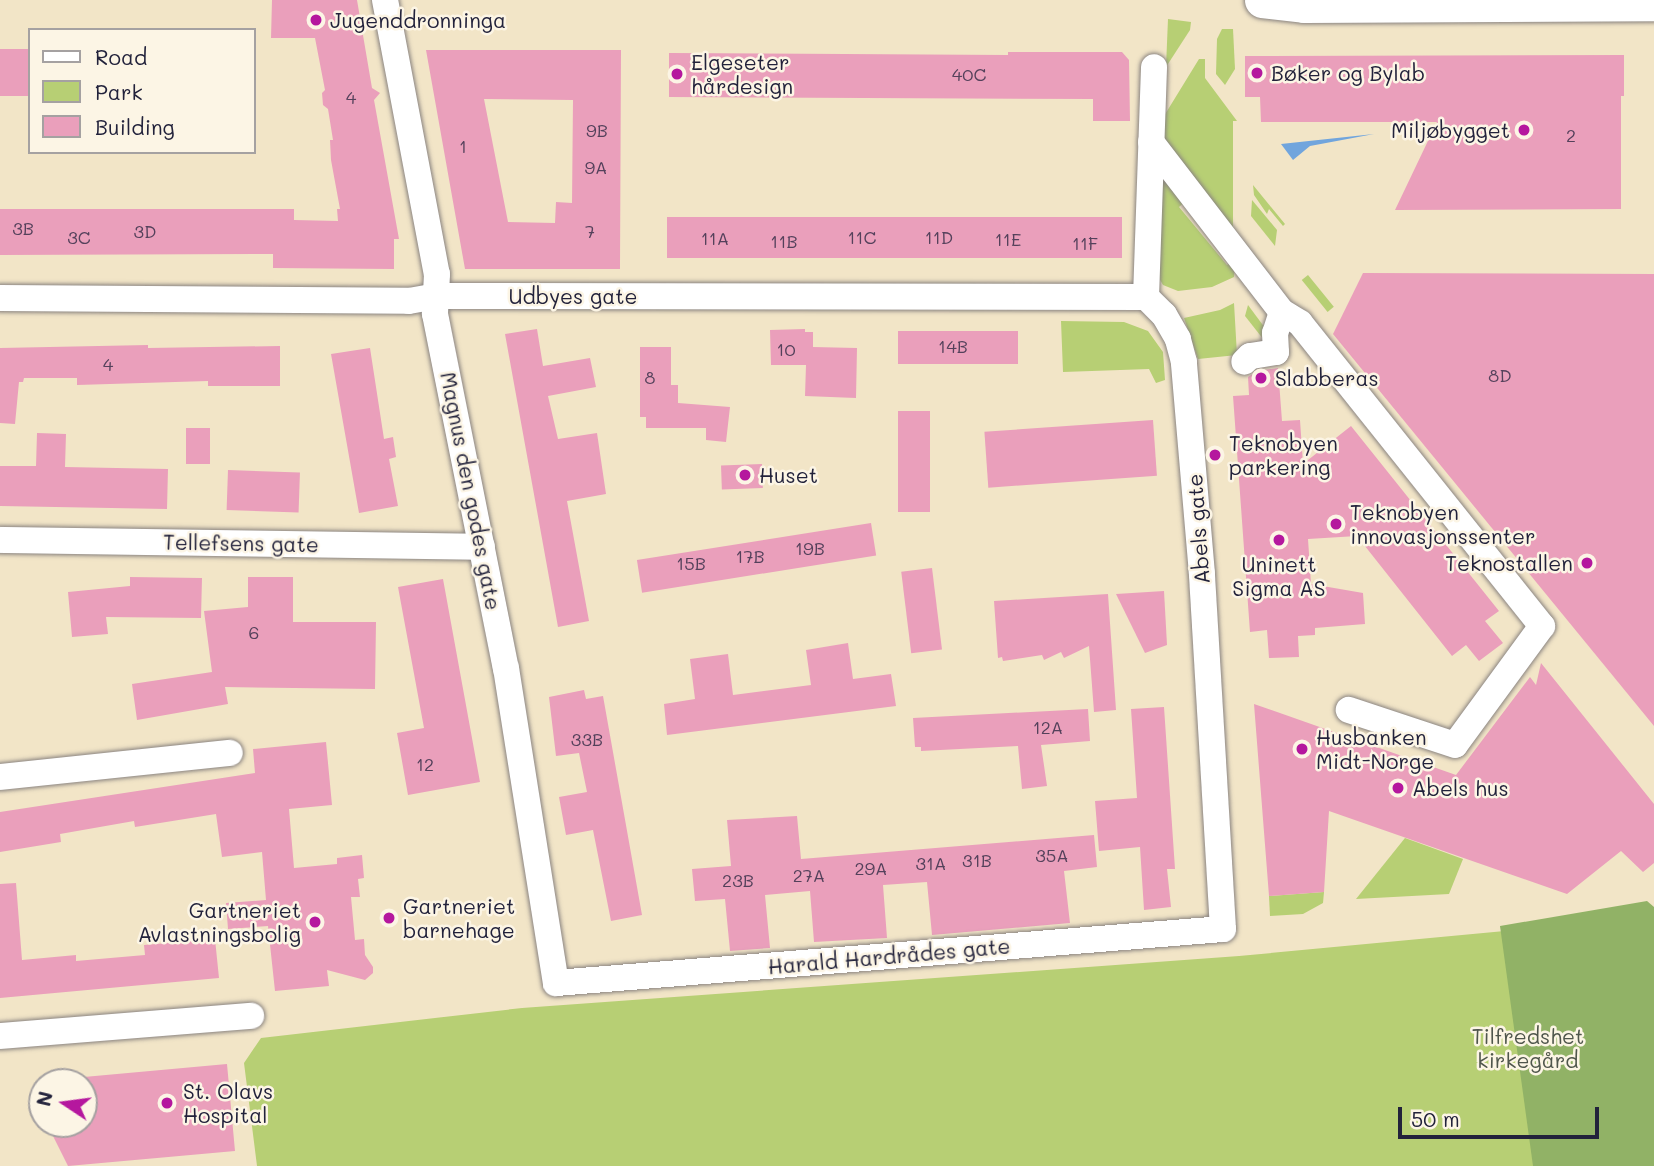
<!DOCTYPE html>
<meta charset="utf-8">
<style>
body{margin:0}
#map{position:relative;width:1654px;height:1166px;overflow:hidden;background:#f2e5c7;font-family:Mali,sans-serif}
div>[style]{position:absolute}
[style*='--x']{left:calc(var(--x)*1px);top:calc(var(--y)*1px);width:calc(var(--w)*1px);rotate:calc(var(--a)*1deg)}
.green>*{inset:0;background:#b7cf74;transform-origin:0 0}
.forest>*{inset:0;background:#91b266}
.water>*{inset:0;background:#71a5dd}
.building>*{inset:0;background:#ea9fbb;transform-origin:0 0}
.roads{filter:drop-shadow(0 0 2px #8a8481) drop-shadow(0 0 2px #8a8481)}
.minor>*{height:26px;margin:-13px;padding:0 13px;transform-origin:13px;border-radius:13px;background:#fff}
.major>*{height:35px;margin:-17.5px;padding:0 17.5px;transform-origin:17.5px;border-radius:17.5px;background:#fff}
.dots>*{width:19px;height:19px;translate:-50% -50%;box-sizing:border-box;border:4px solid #fcf5e5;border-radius:50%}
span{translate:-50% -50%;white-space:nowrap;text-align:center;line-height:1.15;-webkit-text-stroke:5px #fcf5e5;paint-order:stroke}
.number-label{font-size:18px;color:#54415b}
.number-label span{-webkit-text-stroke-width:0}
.poi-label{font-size:21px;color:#22223b}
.left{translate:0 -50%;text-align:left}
.right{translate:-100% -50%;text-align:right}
.street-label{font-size:21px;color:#22223b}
.park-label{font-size:21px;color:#4f564c}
.legend{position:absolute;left:28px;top:28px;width:228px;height:126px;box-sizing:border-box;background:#fcf5e5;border:2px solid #a5a1a1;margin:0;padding:9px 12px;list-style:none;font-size:21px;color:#22223b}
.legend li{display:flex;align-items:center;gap:14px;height:35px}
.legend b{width:35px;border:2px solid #a5a1a1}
.north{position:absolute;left:28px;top:1068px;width:70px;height:70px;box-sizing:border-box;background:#fcf5e5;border:2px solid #a5a1a1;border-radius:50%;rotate:283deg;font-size:19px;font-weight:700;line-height:28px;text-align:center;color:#22223b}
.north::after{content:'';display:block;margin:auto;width:24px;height:32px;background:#b5179e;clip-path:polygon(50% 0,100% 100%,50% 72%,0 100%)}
.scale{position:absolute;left:1398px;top:1107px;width:201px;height:32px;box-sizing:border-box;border:4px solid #22223b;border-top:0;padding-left:9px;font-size:21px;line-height:24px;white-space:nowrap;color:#22223b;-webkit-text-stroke:5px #fcf5e5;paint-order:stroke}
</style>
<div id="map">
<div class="green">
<div style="clip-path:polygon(1168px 19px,1191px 22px,1190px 30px,1166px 67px)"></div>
<div style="clip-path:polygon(1222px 29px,1233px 29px,1235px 69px,1225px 85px,1216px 74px,1217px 39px)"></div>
<div style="clip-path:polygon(1199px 59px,1205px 59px,1205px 78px,1237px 121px,1233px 121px,1233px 229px,1164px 143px,1164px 116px)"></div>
<div style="clip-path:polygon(1162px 169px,1187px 200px,1179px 207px,1227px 265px,1235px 260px,1234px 277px,1212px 287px,1178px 291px,1163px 285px,1159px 278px)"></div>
<div style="clip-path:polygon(1253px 185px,1285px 224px,1283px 226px,1269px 209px,1267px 214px,1254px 195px)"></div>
<div style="clip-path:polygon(1252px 200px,1277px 230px,1275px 246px,1251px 216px)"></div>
<div style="left:1308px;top:275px;width:41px;height:8px;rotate:51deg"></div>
<div style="clip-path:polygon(1234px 303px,1237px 355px,1198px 359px,1184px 318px,1220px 310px)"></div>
<div style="clip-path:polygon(1248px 305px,1265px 328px,1271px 349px,1245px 316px)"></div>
<div style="clip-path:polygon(1061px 321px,1124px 322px,1148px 331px,1163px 352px,1165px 380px,1156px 383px,1149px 369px,1063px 372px)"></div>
<div style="clip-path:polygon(1405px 838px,1463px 859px,1449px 894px,1356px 899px)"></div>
<div style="clip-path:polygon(1324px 892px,1323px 903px,1303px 914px,1270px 916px,1269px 896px)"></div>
<div style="clip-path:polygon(1654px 917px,1654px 1166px,257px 1166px,244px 1063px,261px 1038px,522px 1008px,1239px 956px)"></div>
</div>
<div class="forest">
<div style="clip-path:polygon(1647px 901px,1654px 907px,1654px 1166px,1533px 1166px,1500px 926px)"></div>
</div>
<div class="water">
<div style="clip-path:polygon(1374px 134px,1310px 146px,1293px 160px,1281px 144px)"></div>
</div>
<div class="building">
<div style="clip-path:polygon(272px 0,357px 0,372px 88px,380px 93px,374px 100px,399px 239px,394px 239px,394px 269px,273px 268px,273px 254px,0 255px,0 209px,294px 209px,294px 220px,338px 221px,337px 209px,340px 209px,331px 160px,330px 140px,333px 140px,328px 109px,323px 105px,322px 93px,325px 90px,315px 38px,271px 38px)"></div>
<div style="left:0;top:49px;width:30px;height:47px"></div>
<div style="clip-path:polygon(evenodd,426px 50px,621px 50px,620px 269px,465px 269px,426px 50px,484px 99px,573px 100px,572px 203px,556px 202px,555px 223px,508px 222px,484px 99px)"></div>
<div style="clip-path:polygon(1008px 52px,1122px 52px,1129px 60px,1130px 121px,1093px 121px,1093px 99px,669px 97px,669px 53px,1008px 55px)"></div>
<div style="clip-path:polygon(1624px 55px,1624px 96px,1621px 96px,1621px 209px,1395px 210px,1437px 122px,1261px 122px,1260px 97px,1245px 97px,1245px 56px)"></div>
<div style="left:667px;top:217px;width:455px;height:41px"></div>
<div style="clip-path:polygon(1363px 273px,1654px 274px,1654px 726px,1333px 334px)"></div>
<div style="clip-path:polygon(537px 329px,543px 366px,590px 358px,596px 387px,548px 396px,558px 439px,597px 433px,606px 494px,567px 501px,589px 621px,558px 627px,505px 334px)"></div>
<div style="clip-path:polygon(805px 329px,805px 332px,813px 332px,813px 347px,857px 348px,856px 398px,805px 396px,806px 365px,771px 365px,770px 330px)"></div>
<div style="left:1018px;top:331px;width:33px;height:120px;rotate:90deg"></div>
<div style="clip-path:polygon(148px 345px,148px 348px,280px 346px,280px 386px,208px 386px,208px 381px,77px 385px,77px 378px,24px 378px,23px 382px,19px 382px,15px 424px,0 423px,0 348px)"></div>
<div style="clip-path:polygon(640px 347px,671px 347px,671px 385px,678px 385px,678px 403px,730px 407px,726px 442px,706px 440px,706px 428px,646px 428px,646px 417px,640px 417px)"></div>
<div style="clip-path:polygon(370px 348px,384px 439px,393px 437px,396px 457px,389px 459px,398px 506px,359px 513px,331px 354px)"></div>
<div style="clip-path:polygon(1278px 368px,1282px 421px,1300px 420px,1303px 464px,1351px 426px,1499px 611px,1485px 621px,1503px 643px,1479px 661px,1466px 645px,1452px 656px,1357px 536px,1308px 539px,1311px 584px,1363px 593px,1365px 624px,1315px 628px,1315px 635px,1298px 636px,1299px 657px,1269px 658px,1267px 630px,1250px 632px,1233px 396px,1249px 395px,1248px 377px,1257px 371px)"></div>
<div style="left:898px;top:411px;width:32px;height:101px"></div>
<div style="left:1153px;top:420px;width:56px;height:169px;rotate:86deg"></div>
<div style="left:186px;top:428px;width:24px;height:36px"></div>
<div style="clip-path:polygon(37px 433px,66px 434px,65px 467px,168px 469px,167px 509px,0 506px,0 466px,36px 466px)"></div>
<div style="left:762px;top:464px;width:24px;height:41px;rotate:88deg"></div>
<div style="left:228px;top:470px;width:72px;height:40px;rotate:2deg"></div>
<div style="left:871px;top:523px;width:33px;height:237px;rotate:81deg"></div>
<div style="left:932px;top:568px;width:82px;height:31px;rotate:83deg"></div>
<div style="clip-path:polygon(130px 577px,202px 578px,201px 618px,106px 617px,108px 634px,72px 637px,68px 592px,130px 586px)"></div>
<div style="clip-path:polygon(248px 577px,293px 577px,293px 622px,376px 622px,375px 689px,225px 687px,228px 704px,137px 720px,132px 684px,212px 672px,204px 611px,248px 607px)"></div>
<div style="clip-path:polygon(443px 579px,480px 782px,408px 795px,397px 733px,424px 728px,398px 587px)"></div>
<div style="clip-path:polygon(1164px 591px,1167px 645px,1145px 653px,1116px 594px)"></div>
<div style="clip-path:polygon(1108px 594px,1116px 710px,1094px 712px,1089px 646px,1064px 658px,1061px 652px,1044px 660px,1042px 655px,1003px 661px,1002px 657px,998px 658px,994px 601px)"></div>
<div style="clip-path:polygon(848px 643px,853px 679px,891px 674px,896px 706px,667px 735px,664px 704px,695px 699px,690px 659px,728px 654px,733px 695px,811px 685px,806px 650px)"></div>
<div style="clip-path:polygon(1541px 663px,1654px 804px,1654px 863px,1643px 872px,1621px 851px,1567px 894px,1329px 811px,1324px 892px,1269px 896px,1254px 704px,1456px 775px,1530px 677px,1536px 685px)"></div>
<div style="clip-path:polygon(584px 690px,586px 699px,603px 696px,642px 915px,611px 921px,593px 830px,566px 835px,559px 797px,587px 792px,579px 753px,556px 756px,549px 697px)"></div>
<div style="clip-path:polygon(1164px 707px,1175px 869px,1167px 869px,1171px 907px,1144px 910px,1140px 847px,1099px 851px,1095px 801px,1137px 798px,1131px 709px)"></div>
<div style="clip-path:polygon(1088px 709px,1090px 741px,1041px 745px,1047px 786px,1022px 789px,1018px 746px,921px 751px,921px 747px,915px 747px,913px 718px)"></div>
<div style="clip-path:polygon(326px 742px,332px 805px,289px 809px,294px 868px,337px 864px,337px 858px,362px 855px,364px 878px,358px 879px,360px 897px,351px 897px,355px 940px,364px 939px,365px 955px,373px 967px,373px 973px,365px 980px,327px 970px,329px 986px,275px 991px,268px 926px,228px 929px,226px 903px,266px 900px,262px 852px,222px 857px,216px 814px,135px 827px,134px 821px,60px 834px,61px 842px,0 852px,0 812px,255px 773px,253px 749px)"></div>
<div style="clip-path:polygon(797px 816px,801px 859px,1094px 835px,1097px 867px,1064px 871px,1070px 923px,932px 935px,927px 882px,883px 885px,887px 938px,814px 942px,810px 891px,765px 895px,770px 948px,730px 951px,725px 899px,695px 901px,692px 869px,731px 866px,727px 820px)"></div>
<div style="clip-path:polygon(16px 883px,22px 960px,76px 955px,76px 961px,145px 955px,144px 945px,215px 939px,219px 978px,0 998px,0 884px)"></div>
<div style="clip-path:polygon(227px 1064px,235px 1151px,68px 1166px,47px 1124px,84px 1124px,84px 1077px)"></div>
</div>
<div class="roads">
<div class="minor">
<div style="--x:385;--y:0;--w:279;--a:79.3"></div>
<div style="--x:437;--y:274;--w:40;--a:92.9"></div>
<div style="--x:435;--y:314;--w:361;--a:78.7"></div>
<div style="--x:506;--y:668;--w:319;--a:81"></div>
<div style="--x:556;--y:983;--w:669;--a:-4.63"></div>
<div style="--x:1223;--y:929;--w:356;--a:-93.4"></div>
<div style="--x:1202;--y:574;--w:213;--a:-94.9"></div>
<div style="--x:1184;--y:362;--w:24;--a:-105"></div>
<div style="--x:1178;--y:339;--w:28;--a:-120"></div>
<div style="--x:1164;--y:315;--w:25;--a:-135"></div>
<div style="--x:1146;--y:297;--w:230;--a:-88"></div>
<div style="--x:1151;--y:142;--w:215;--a:52.4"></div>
<div style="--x:1282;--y:312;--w:22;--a:108"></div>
<div style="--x:1275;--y:333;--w:19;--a:87"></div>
<div style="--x:1276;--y:352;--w:26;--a:171"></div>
<div style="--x:1250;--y:356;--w:8;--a:135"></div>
<div style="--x:0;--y:298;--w:409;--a:0.4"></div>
<div style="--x:409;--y:301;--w:27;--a:-10"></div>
<div style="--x:436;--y:296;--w:710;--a:0.08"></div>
<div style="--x:1282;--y:312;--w:21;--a:31"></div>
<div style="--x:1300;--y:323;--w:388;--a:51.4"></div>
<div style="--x:1542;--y:626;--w:147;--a:126.2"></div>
<div style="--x:1455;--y:745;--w:112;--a:-161.7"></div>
<div style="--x:0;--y:540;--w:482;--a:0.8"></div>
<div style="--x:0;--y:777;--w:231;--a:-6"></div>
<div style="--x:0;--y:1036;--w:252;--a:-4.6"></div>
</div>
<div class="major">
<div style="--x:1262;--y:0;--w:42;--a:6.8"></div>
<div style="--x:1304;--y:5;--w:350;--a:-0.3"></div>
</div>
</div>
<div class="dots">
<div style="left:316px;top:20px;background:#b5179e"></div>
<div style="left:1257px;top:73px;background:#b5179e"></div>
<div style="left:677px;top:74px;background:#b5179e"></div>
<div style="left:1524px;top:130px;background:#b5179e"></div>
<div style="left:1261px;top:378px;background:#b5179e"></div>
<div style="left:1215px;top:455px;background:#b5179e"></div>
<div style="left:745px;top:475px;background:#b5179e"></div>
<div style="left:1336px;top:524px;background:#b5179e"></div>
<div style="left:1279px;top:540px;background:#b5179e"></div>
<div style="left:1587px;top:563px;background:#b5179e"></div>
<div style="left:1302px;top:749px;background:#b5179e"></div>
<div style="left:1398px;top:788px;background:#b5179e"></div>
<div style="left:389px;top:918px;background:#b5179e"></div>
<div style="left:315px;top:922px;background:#b5179e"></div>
<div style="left:167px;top:1103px;background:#b5179e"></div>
</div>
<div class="number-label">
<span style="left:969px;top:74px">40C</span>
<span style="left:351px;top:97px">4</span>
<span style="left:597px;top:130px">9B</span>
<span style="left:1571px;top:135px">2</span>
<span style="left:463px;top:146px">1</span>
<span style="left:596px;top:167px">9A</span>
<span style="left:23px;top:228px">3B</span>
<span style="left:145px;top:231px">3D</span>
<span style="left:590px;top:231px">7</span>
<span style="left:79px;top:237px">3C</span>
<span style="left:862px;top:237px">11C</span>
<span style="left:939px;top:237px">11D</span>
<span style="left:715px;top:238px">11A</span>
<span style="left:1008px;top:239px">11E</span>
<span style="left:784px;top:241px">11B</span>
<span style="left:1085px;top:243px">11F</span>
<span style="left:953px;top:346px">14B</span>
<span style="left:786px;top:349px">10</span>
<span style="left:108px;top:364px">4</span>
<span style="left:1500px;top:375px">8D</span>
<span style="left:650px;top:377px">8</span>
<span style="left:810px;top:548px">19B</span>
<span style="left:750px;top:556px">17B</span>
<span style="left:691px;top:563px">15B</span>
<span style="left:254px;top:632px">6</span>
<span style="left:1048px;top:727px">12A</span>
<span style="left:587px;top:739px">33B</span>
<span style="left:425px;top:764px">12</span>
<span style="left:1052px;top:855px">35A</span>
<span style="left:977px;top:860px">31B</span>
<span style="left:931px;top:863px">31A</span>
<span style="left:871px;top:868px">29A</span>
<span style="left:809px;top:875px">27A</span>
<span style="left:738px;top:880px">23B</span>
</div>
<div class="poi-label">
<span class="left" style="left:330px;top:20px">Jugenddronninga</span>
<span class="left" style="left:691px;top:74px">Elgeseter<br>hårdesign</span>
<span class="left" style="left:1271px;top:73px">Bøker og Bylab</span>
<span class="right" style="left:1510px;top:130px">Miljøbygget</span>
<span class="left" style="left:1275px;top:378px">Slabberas</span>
<span class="left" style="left:1229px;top:455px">Teknobyen<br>parkering</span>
<span class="left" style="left:759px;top:475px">Huset</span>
<span class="left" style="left:1350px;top:524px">Teknobyen<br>innovasjonssenter</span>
<span class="right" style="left:1573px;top:563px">Teknostallen</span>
<span style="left:1279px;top:576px">Uninett<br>Sigma AS</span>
<span class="left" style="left:1316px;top:749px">Husbanken<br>Midt-Norge</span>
<span class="left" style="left:1412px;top:788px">Abels hus</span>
<span class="left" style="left:403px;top:918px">Gartneriet<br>barnehage</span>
<span class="right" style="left:301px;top:922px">Gartneriet<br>Avlastningsbolig</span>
<span class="left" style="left:183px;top:1103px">St. Olavs<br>Hospital</span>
</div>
<div class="street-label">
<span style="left:573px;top:296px">Udbyes gate</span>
<span style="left:471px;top:491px;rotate:79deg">Magnus den godes gate</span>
<span style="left:1198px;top:529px;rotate:-94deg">Abels gate</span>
<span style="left:241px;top:543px;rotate:1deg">Tellefsens gate</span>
<span style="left:889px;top:956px;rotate:-5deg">Harald Hardrådes gate</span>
</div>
<div class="park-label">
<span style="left:1528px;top:1048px">Tilfredshet<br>kirkegård</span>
</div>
<ul class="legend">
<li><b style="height:9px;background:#fff"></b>Road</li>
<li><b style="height:19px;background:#b7cf74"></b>Park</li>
<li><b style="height:19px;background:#ea9fbb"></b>Building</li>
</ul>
<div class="north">N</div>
<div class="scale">50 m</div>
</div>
